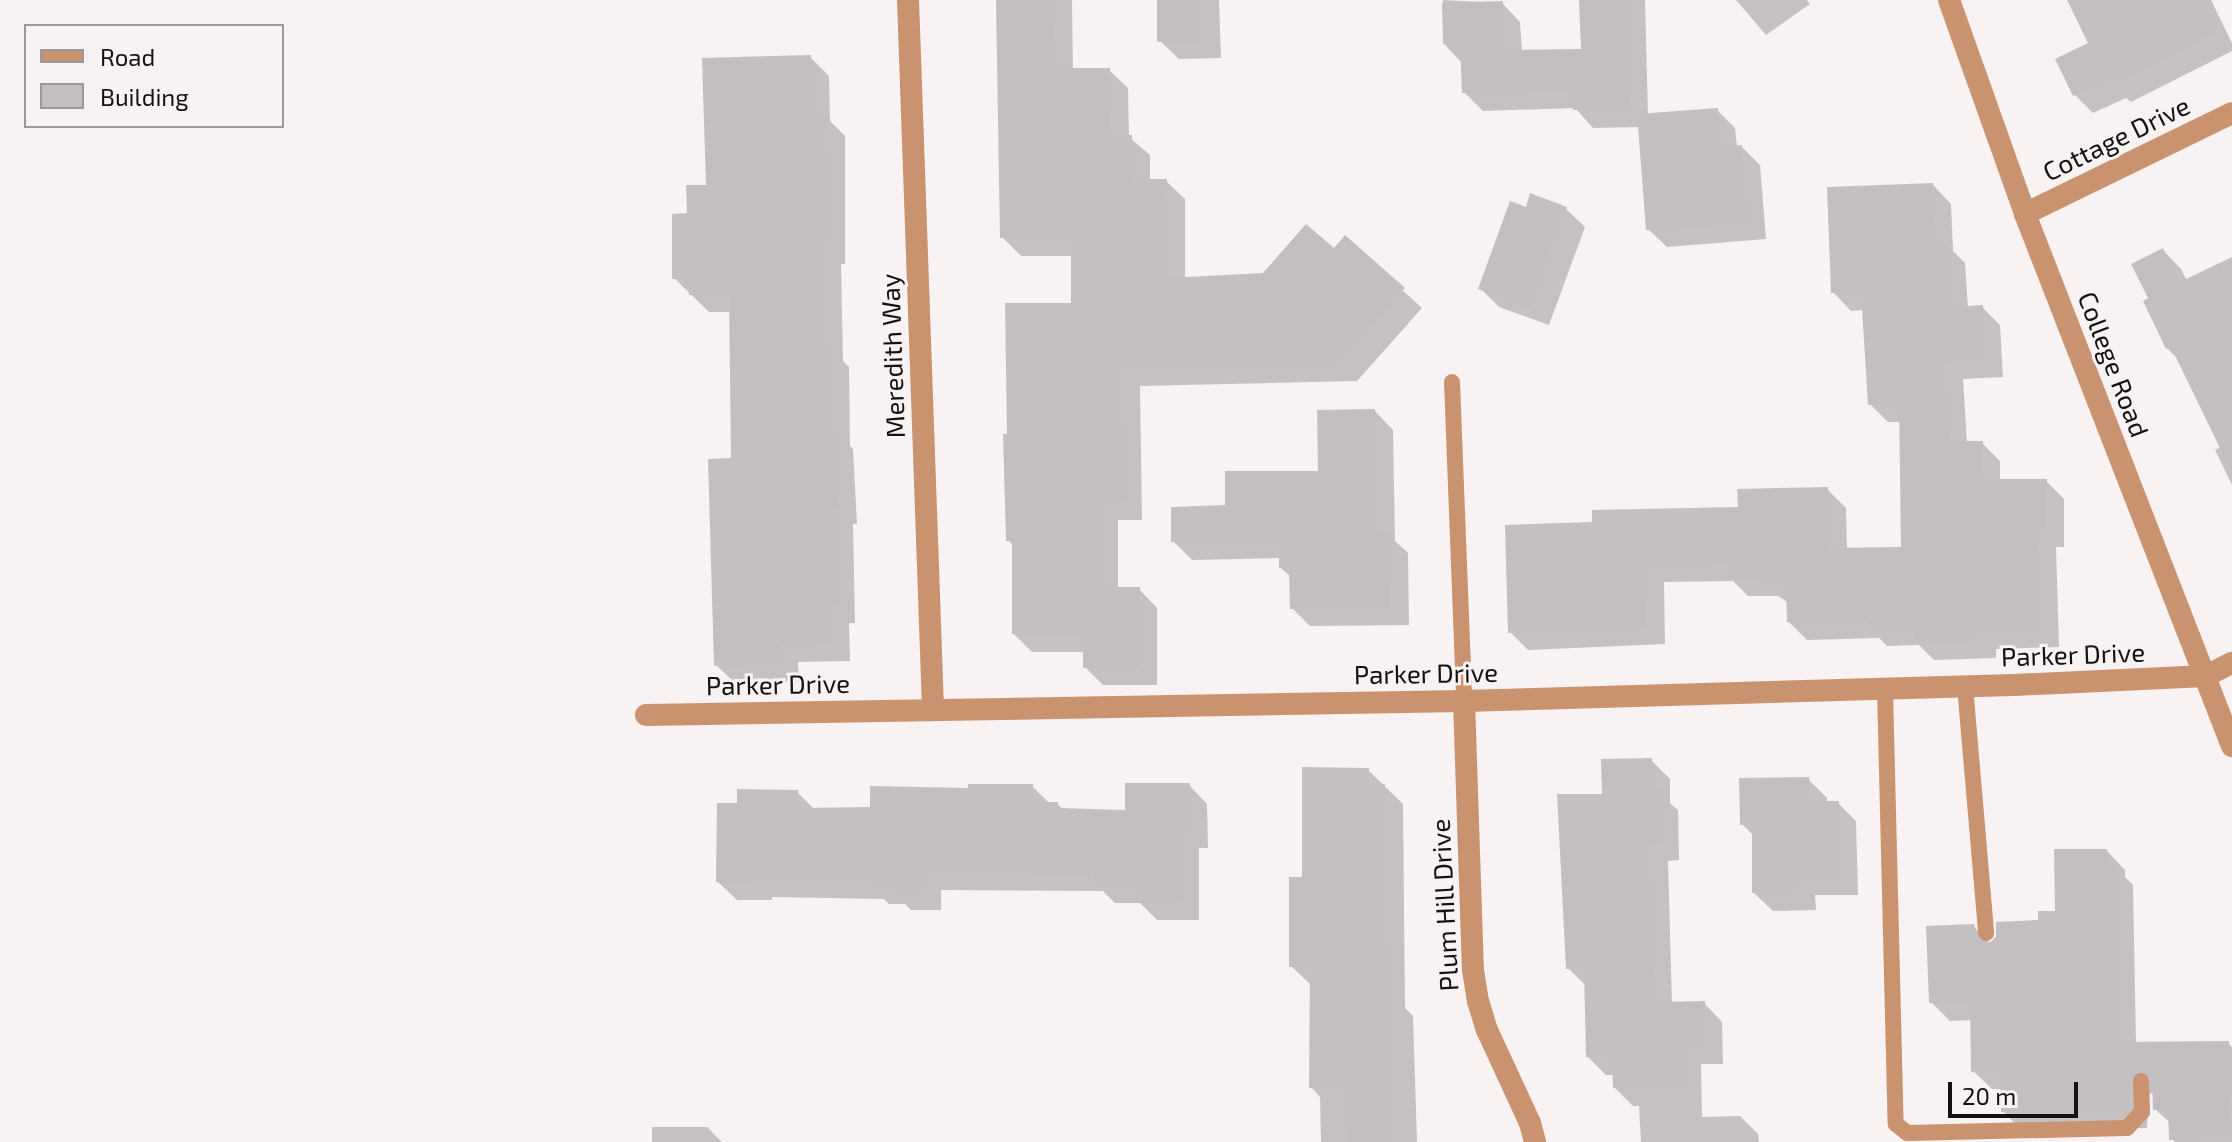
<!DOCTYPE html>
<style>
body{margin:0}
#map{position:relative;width:2232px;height:1142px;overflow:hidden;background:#f8f2f2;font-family:"Exo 2",sans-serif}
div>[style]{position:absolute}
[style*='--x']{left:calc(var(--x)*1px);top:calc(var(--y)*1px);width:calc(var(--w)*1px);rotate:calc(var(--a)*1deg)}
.shadow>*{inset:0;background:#0003}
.building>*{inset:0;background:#c3bec0;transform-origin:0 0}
.service>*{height:16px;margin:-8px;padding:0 8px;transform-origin:8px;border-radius:8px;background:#ca936f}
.minor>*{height:22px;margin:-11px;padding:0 11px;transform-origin:11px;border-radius:11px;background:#ca936f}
.tertiary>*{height:22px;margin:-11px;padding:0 11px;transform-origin:11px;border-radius:11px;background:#ca936f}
span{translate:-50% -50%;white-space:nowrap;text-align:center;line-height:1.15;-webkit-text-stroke:6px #f8f2f2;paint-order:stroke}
.street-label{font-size:26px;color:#131211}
.legend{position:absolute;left:24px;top:24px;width:260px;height:104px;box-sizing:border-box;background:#f8f2f2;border:2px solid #9c9898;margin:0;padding:10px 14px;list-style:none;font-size:24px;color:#131211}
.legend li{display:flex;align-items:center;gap:16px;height:40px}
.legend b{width:40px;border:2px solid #9c9898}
.scale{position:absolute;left:1948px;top:1082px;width:130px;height:36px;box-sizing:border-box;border:4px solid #131211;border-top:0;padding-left:10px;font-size:24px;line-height:28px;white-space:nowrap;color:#131211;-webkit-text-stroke:6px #f8f2f2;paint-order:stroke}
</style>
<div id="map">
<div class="shadow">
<div style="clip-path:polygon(998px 0,1072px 0,1073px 70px,1109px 70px,1128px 88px,1129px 137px,1150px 155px,1150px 181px,1166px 181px,1185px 199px,1185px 279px,1264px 275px,1334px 251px,1345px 238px,1422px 308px,1357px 381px,1140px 386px,1142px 520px,1118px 520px,1118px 589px,1139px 589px,1157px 608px,1157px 685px,1103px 685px,1085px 667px,1085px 652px,1032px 652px,1014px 634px,1014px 546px,1008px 540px,1009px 436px,1073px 305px,1073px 256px,1021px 256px,1002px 237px)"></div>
<div style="clip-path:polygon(1159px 0,1219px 0,1221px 58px,1179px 59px,1160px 41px)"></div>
<div style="clip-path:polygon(1443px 0,1502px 3px,1520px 22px,1522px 52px,1583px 51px,1581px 0,1645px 0,1648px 115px,1717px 110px,1735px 128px,1737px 147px,1742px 147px,1760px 165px,1766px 239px,1667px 247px,1648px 229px,1640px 127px,1593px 128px,1575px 108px,1483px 111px,1464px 92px,1463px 64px,1445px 45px)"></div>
<div style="clip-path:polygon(1736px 0,1807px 0,1810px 4px,1766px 35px)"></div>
<div style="clip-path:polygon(2070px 0,2211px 0,2232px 43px,2232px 51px,2131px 102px,2126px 98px,2093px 113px,2075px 95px,2091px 44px)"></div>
<div style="clip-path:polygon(810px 57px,829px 76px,830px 121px,845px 136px,845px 264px,841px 264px,843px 361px,849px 367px,850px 446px,853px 449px,857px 524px,853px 524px,855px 623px,849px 623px,850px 661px,798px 662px,799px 681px,735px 683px,716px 665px,733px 460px,731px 312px,709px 312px,674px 278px,689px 215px)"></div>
<div style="clip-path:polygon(1933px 185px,1951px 204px,1953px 251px,1965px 263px,1968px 308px,1982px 307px,2000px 325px,2003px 377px,1963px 379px,1967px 443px,1982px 443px,2000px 461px,2000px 481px,2046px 481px,2064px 499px,2064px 547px,2056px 547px,2059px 647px,1996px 649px,1996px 658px,1934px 660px,1919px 645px,1887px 646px,1879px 638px,1807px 640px,1789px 622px,1789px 603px,1778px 596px,1748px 596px,1733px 581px,1664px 582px,1665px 644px,1528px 650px,1510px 632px,1594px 524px,1740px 509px,1827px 489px,1846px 508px,1847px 550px,1903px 549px,1901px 422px,1888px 422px,1870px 404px,1864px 310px,1851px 311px,1833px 292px)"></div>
<div style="clip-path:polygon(1527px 209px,1566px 209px,1585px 227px,1549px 325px,1499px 307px,1480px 288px)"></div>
<div style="clip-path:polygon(2163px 250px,2181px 269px,2187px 281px,2232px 259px,2232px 485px,2215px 450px,2221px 447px,2180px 361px,2167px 348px,2150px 299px)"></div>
<div style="clip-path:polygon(1375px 411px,1393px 430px,1395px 541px,1408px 553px,1409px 625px,1310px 626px,1292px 608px,1292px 578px,1281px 568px,1281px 558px,1192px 560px,1173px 541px,1227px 507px,1320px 473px)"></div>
<div style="clip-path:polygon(1651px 760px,1670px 779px,1670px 803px,1678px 810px,1679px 860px,1668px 861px,1672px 1004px,1704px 1003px,1722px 1022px,1723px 1064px,1701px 1064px,1702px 1117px,1740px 1116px,1758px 1134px,1759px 1142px,1641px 1142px,1639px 1106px,1633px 1106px,1615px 1088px,1614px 1075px,1606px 1075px,1588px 1057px,1586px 986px,1568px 968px,1604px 796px)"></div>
<div style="clip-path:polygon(1368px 770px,1403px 804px,1405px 1008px,1413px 1016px,1417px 1142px,1321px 1142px,1320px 1097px,1311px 1087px,1311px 985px,1291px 966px,1304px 879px)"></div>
<div style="clip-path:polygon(1808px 779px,1827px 798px,1827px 803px,1838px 803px,1856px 821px,1858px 895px,1815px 895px,1816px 910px,1773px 911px,1754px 893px,1754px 836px,1742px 824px)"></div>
<div style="clip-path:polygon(1189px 785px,1207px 804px,1208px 848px,1199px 848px,1199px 920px,1157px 920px,1140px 903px,1115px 903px,1103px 891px,941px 890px,941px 910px,911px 910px,905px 904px,889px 904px,884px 899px,772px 897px,772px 900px,737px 900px,718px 882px,739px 805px,797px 792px,815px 810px,872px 809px,970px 790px,1032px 786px,1050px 804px,1057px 804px,1064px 810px,1127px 812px)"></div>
<div style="clip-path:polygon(2107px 851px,2125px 870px,2125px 877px,2133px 885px,2136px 1044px,2228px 1043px,2232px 1047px,2232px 1142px,2174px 1142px,2171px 1124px,2155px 1109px,2154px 1091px,2149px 1095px,2147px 1128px,2021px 1130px,2003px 1111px,2002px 1089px,1992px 1089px,1973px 1071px,1972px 1020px,1950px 1021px,1931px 1002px,1973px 926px,1992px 945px,2040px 922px,2057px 913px)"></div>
<div style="clip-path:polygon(652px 1127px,707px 1127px,722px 1142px,652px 1142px)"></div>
</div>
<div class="building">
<div style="clip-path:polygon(996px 0,1054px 0,1056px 68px,1110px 68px,1111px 135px,1132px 135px,1133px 179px,1167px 179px,1168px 278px,1263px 273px,1306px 224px,1334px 248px,1345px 235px,1405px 288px,1339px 364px,1122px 368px,1125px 502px,1100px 503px,1100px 587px,1140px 587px,1140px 668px,1083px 668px,1083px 635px,1012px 634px,1012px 541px,1006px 541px,1003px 434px,1007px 434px,1005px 303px,1071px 303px,1071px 238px,1000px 238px)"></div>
<div style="left:1157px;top:0;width:45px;height:42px"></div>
<div style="clip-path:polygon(1579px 0,1628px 0,1631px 109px,1573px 110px,1572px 90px,1462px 93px,1460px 44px,1443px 44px,1442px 3px,1503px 1px,1505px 50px,1581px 49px)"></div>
<div style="clip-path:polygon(2067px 0,2203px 0,2218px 31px,2111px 85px,2108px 80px,2073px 96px,2055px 59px,2088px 43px)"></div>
<div style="clip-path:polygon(811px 55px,813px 117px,827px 116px,828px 246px,824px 246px,826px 346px,832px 346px,833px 429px,836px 429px,839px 507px,835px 507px,838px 606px,831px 606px,832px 643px,781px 644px,781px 664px,714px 666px,708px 459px,731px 458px,729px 295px,689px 295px,688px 279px,672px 279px,672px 214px,687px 213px,686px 185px,706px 185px,702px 58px)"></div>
<div style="clip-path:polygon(1718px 108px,1721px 147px,1742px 145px,1749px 222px,1646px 230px,1637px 114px)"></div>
<div style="clip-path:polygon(1933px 183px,1936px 243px,1948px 243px,1951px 307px,1983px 305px,1986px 359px,1945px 362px,1951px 441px,1983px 441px,1983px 479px,2047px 479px,2047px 529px,2038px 529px,2042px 630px,1978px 632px,1979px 641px,1913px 642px,1913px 628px,1867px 629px,1867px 620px,1787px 622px,1786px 585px,1764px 585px,1764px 578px,1728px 579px,1728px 563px,1646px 565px,1647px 627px,1508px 633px,1505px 525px,1592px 522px,1592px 510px,1738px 507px,1737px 489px,1828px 487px,1830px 548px,1901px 547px,1899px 403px,1868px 405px,1861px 292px,1831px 293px,1827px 187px)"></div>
<div style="clip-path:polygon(1530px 193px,1567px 207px,1531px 308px,1478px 289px,1510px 201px,1526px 207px)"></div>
<div style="clip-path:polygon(2163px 248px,2180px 282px,2232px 257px,2232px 473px,2171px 347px,2166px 349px,2143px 301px,2148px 298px,2131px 264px)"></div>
<div style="clip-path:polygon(1375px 409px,1378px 533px,1390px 533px,1391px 608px,1290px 609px,1289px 568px,1279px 568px,1279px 545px,1270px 545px,1270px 541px,1171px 542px,1171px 507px,1225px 505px,1225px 471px,1318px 471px,1317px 410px)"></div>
<div style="clip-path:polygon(1652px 758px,1653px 790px,1661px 790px,1662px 843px,1650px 843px,1656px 1002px,1705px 1001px,1706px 1046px,1684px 1046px,1684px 1087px,1613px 1088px,1612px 1057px,1586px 1057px,1584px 968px,1566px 969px,1557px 794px,1602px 794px,1601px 759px)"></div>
<div style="clip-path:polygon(1302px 767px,1369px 768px,1369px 784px,1385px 784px,1388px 995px,1395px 995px,1394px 1142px,1345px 1142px,1344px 1089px,1309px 1088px,1310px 967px,1289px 967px,1289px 877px,1302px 877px)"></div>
<div style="clip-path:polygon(1809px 777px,1810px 801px,1839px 801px,1841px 877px,1798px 878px,1798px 892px,1752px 893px,1752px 824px,1740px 825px,1739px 778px)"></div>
<div style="clip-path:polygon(1125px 783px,1190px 783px,1190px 831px,1181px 831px,1181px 902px,1136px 902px,1137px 885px,1094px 885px,1094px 874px,924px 872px,923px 893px,890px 892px,890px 887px,869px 886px,869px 881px,755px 879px,755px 883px,716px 882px,717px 803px,737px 803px,737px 789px,798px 790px,798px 808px,870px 807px,870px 786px,968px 788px,968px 784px,1033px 784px,1033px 802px,1058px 802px,1058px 808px,1125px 810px)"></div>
<div style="clip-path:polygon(2054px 849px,2107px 849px,2108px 864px,2116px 864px,2118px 1042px,2229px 1041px,2232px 1139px,2169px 1140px,2168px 1109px,2153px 1110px,2152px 1080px,2141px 1070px,2131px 1077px,2129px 1110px,2001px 1112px,1999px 1071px,1971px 1072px,1970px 1002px,1929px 1003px,1926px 926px,1974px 924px,1977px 939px,1988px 944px,1996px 937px,1996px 922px,2038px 920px,2038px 911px,2055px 911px)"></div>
</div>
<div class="service">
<div style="--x:1452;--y:382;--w:319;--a:87.8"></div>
<div style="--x:1965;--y:686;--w:248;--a:85.1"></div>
<div style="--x:1885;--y:689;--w:435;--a:88.6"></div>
<div style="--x:1896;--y:1124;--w:14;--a:39"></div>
<div style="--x:1907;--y:1133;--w:220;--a:-1.3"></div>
<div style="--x:2127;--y:1128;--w:22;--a:-47"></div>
<div style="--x:2142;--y:1112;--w:31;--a:-92"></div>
</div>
<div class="minor">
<div style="--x:908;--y:0;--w:710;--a:87.98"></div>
<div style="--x:2025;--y:214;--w:230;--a:-26"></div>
<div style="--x:1464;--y:701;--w:269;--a:88.1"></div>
<div style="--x:1473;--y:970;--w:31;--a:81"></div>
<div style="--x:1478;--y:1001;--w:30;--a:73"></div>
<div style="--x:1487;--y:1030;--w:102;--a:65.2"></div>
<div style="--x:1530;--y:1123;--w:20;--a:75"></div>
<div style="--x:646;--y:715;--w:818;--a:-0.98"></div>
<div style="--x:1464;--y:701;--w:550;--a:-1.67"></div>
<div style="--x:2014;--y:685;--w:192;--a:-2.7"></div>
<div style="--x:2206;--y:676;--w:29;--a:-27"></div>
</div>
<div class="tertiary">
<div style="--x:1949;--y:0;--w:227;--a:70.4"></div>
<div style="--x:2025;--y:214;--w:571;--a:68.74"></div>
</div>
<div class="street-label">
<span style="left:2116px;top:138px;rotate:-26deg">Cottage Drive</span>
<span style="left:892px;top:356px;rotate:-92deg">Meredith Way</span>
<span style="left:2114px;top:364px;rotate:69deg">College Road</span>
<span style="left:2073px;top:654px;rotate:-2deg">Parker Drive</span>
<span style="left:1426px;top:673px;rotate:-1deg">Parker Drive</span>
<span style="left:778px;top:684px;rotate:-1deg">Parker Drive</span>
<span style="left:1444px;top:905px;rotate:-93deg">Plum Hill Drive</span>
</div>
<ul class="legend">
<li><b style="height:10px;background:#ca936f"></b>Road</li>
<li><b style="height:22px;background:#c3bec0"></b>Building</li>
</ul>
<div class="scale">20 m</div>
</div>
